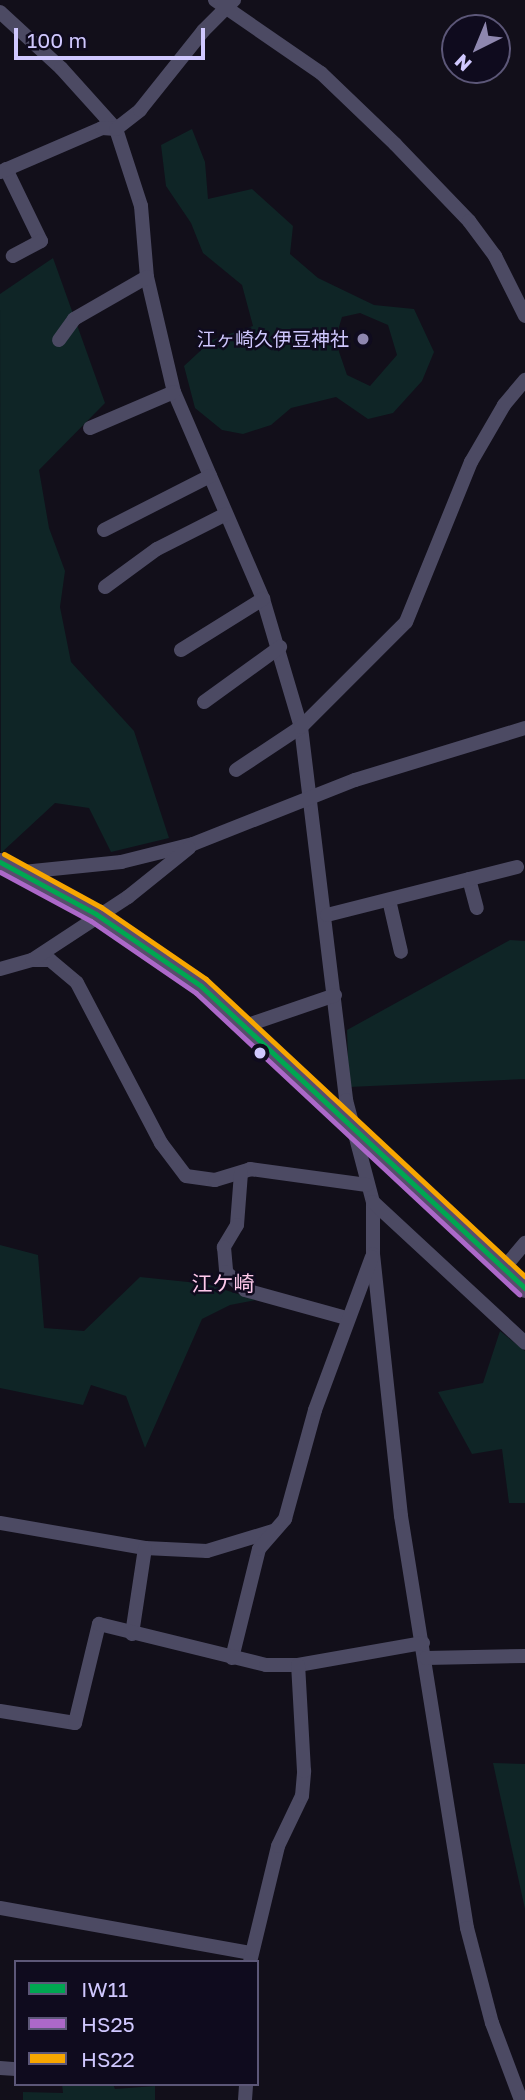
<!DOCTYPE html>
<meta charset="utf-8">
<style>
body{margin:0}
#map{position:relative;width:525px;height:2100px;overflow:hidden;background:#120f1a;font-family:"Golos Text","Noto Sans JP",sans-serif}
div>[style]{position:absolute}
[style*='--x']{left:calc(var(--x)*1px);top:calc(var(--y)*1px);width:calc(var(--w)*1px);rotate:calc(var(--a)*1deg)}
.green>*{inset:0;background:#0f2526}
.minor>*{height:14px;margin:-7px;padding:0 7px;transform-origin:7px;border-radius:7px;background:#4c4a63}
.major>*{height:19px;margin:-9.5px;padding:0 9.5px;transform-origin:9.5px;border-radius:9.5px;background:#594c6d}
.bus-1>*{height:5px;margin:-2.5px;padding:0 2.5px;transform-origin:2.5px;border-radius:2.5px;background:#00a651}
.bus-2>*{height:5px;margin:-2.5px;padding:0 2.5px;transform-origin:2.5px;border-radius:2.5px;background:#ac68c9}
.bus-3>*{height:5px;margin:-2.5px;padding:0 2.5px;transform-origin:2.5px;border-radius:2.5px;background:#f7a600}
.dots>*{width:19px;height:19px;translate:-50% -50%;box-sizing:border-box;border:4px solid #0f0b1e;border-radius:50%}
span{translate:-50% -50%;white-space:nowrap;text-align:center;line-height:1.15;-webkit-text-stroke:5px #0f0b1e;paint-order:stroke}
.poi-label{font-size:19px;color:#d0c8ff}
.right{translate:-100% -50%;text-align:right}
.neighbourhood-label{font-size:21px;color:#ffcaeb}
.legend{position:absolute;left:14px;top:1960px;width:245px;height:126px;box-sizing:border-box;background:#0f0b1e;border:2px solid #5c5778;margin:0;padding:9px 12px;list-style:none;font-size:21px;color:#d0c8ff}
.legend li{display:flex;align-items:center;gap:14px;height:35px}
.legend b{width:35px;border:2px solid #5c5778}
.north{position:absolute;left:441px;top:14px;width:70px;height:70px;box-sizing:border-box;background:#0f0b1e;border:2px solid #5c5778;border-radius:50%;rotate:223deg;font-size:19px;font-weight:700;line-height:28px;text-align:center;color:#d0c8ff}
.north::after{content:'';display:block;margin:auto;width:24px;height:32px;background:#8e87af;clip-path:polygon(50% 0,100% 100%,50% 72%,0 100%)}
.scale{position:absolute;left:14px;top:28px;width:191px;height:32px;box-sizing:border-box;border:4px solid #d0c8ff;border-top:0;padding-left:9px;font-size:21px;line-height:24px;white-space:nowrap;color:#d0c8ff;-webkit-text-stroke:5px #0f0b1e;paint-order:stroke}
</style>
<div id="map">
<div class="green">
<div style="clip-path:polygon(evenodd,192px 129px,205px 162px,208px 199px,252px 189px,293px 226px,290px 254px,318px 278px,374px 305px,414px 309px,434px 352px,422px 381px,393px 413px,368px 419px,336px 397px,291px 408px,271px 425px,243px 434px,222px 430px,195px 408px,184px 366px,212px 340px,253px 326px,242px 285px,203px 253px,191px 223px,166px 186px,161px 145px,192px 129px,360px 313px,388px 325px,397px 355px,370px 386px,347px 375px,335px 340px,342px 317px,360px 313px)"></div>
<div style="clip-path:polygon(53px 258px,105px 403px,39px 470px,49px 528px,65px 571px,60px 607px,71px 662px,134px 731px,169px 838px,111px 852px,89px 808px,55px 803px,1px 853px,0 294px)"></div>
<div style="clip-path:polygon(510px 940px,525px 941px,525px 1079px,349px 1087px,347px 1030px)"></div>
<div style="clip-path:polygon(0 1245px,38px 1255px,44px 1328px,84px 1331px,140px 1277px,207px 1284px,256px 1300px,230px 1305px,202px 1319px,145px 1448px,126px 1396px,91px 1385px,83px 1405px,0 1388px)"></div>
<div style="clip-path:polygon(500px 1331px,525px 1351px,525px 1503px,509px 1503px,502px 1449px,472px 1454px,438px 1392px,483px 1383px)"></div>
<div style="clip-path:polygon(493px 1763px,525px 1764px,525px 1909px)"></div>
<div style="clip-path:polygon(62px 2084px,113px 2084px,115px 2089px,155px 2086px,155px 2100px,23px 2100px,23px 2092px,63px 2093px)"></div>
</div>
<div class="minor">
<div style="--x:215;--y:0;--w:129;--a:34.6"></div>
<div style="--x:321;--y:73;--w:103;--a:43.8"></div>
<div style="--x:395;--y:144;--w:107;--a:46.1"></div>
<div style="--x:469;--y:221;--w:44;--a:53.4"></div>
<div style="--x:495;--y:256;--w:67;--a:63.4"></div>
<div style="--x:0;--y:12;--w:83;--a:42.6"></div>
<div style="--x:61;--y:68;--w:82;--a:48"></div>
<div style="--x:116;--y:129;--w:81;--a:72"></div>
<div style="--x:141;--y:206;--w:71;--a:85.2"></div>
<div style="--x:147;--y:277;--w:118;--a:76.8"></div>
<div style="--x:174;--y:392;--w:225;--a:66.7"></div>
<div style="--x:263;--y:599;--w:134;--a:73.5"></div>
<div style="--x:301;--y:727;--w:376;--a:83.1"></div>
<div style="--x:346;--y:1100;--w:106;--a:75.2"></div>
<div style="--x:373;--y:1202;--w:52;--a:90"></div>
<div style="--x:373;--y:1254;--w:263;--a:83.9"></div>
<div style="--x:401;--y:1516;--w:417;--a:80.9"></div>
<div style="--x:467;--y:1928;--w:98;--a:75.3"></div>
<div style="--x:492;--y:2023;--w:82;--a:69.4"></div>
<div style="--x:6;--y:169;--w:80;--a:64.1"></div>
<div style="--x:41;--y:241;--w:32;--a:152"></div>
<div style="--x:0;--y:172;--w:111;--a:-23.3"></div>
<div style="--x:102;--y:128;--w:14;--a:4"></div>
<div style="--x:116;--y:129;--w:31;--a:-38"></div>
<div style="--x:140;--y:110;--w:101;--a:-51.4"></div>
<div style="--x:203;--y:31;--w:44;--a:-45"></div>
<div style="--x:59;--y:340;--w:26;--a:-54"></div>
<div style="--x:74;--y:319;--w:84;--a:-29.9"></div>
<div style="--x:90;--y:428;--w:91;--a:-23.2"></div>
<div style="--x:104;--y:530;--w:119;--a:-27"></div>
<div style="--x:105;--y:587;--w:64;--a:-36.2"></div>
<div style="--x:157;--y:549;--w:77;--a:-26.9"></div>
<div style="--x:181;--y:650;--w:97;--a:-31.9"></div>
<div style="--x:204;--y:702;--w:94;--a:-35.9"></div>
<div style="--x:236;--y:770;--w:78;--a:-33.5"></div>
<div style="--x:301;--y:727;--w:148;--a:-45"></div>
<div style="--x:406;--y:622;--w:173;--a:-67.9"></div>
<div style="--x:471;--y:462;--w:66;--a:-59.9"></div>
<div style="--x:504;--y:405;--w:33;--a:-50"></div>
<div style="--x:23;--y:872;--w:99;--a:-5.8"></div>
<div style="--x:121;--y:862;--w:74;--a:-14"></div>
<div style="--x:193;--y:844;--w:174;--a:-21.6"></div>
<div style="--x:355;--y:780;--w:178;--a:-17"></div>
<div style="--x:469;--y:879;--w:30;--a:75"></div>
<div style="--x:389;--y:900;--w:53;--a:77"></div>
<div style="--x:327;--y:915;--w:196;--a:-14.2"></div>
<div style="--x:32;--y:960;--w:18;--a:0"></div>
<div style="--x:50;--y:960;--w:35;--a:40"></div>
<div style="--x:77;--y:983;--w:181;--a:62.3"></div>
<div style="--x:161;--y:1143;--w:41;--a:52.9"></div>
<div style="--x:186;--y:1176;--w:29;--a:8"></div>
<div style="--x:215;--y:1180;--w:37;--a:-17"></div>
<div style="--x:250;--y:1169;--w:118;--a:7.8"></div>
<div style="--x:0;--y:969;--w:33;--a:-16"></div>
<div style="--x:32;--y:960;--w:115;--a:-33.3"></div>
<div style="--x:128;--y:897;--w:78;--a:-38.8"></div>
<div style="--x:248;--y:1025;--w:92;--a:-19"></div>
<div style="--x:241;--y:1173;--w:52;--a:94.4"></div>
<div style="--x:237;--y:1225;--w:26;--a:121"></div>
<div style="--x:224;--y:1247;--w:25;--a:85"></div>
<div style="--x:226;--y:1272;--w:26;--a:43"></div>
<div style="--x:245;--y:1290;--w:106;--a:15.4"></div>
<div style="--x:373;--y:1202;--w:207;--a:42.8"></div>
<div style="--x:504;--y:1268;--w:33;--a:-50"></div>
<div style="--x:0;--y:1523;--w:147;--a:9.8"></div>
<div style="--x:145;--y:1548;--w:62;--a:2.8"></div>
<div style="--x:207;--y:1551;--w:69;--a:-16.9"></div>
<div style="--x:132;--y:1634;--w:87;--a:-81.4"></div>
<div style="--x:232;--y:1658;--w:112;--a:-76.1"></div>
<div style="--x:259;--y:1549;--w:40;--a:-49"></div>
<div style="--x:285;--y:1519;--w:113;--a:-74.6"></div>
<div style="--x:315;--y:1410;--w:163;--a:-69.6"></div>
<div style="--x:426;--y:1658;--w:99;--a:-1.2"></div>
<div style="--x:0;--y:1711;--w:76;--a:9.1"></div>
<div style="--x:75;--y:1723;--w:102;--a:-76.4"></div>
<div style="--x:99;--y:1624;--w:172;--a:13.8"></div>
<div style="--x:266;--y:1665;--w:32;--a:0"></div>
<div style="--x:298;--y:1665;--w:127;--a:-10"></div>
<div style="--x:0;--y:1908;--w:254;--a:10.2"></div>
<div style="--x:250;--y:1962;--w:119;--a:-76.4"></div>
<div style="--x:278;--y:1846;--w:55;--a:-64.4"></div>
<div style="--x:302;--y:1796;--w:25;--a:-85"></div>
<div style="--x:304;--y:1771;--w:106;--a:-93.2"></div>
<div style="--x:0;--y:2068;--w:16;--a:4"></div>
<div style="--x:245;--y:2100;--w:16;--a:-86"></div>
</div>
<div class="major">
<div style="--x:0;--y:862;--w:109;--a:28.4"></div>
<div style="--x:96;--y:914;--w:127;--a:34.4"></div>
<div style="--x:201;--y:986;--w:443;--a:43"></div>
</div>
<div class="bus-1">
<div style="--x:0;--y:862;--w:109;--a:28.4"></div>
<div style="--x:96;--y:914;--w:127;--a:34.4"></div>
<div style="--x:201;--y:986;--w:443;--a:43"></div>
</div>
<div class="bus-2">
<div style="--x:0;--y:872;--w:103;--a:28.3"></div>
<div style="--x:91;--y:921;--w:127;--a:34.4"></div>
<div style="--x:196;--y:993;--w:442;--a:43"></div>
</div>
<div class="bus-3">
<div style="--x:4;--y:854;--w:111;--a:28.7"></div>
<div style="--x:101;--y:907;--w:127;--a:34.4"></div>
<div style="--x:206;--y:979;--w:436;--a:43"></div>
</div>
<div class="dots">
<div style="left:363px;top:339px;background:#8e87af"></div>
<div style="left:260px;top:1053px;background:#d0c8ff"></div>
</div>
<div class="poi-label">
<span class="right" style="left:349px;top:339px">江ヶ崎久伊豆神社</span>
</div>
<div class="neighbourhood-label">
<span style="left:223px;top:1283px">江ケ崎</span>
</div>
<ul class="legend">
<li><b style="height:9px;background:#00a651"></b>IW11</li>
<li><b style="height:9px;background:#ac68c9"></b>HS25</li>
<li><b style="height:9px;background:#f7a600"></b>HS22</li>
</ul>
<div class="north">N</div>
<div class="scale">100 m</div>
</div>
